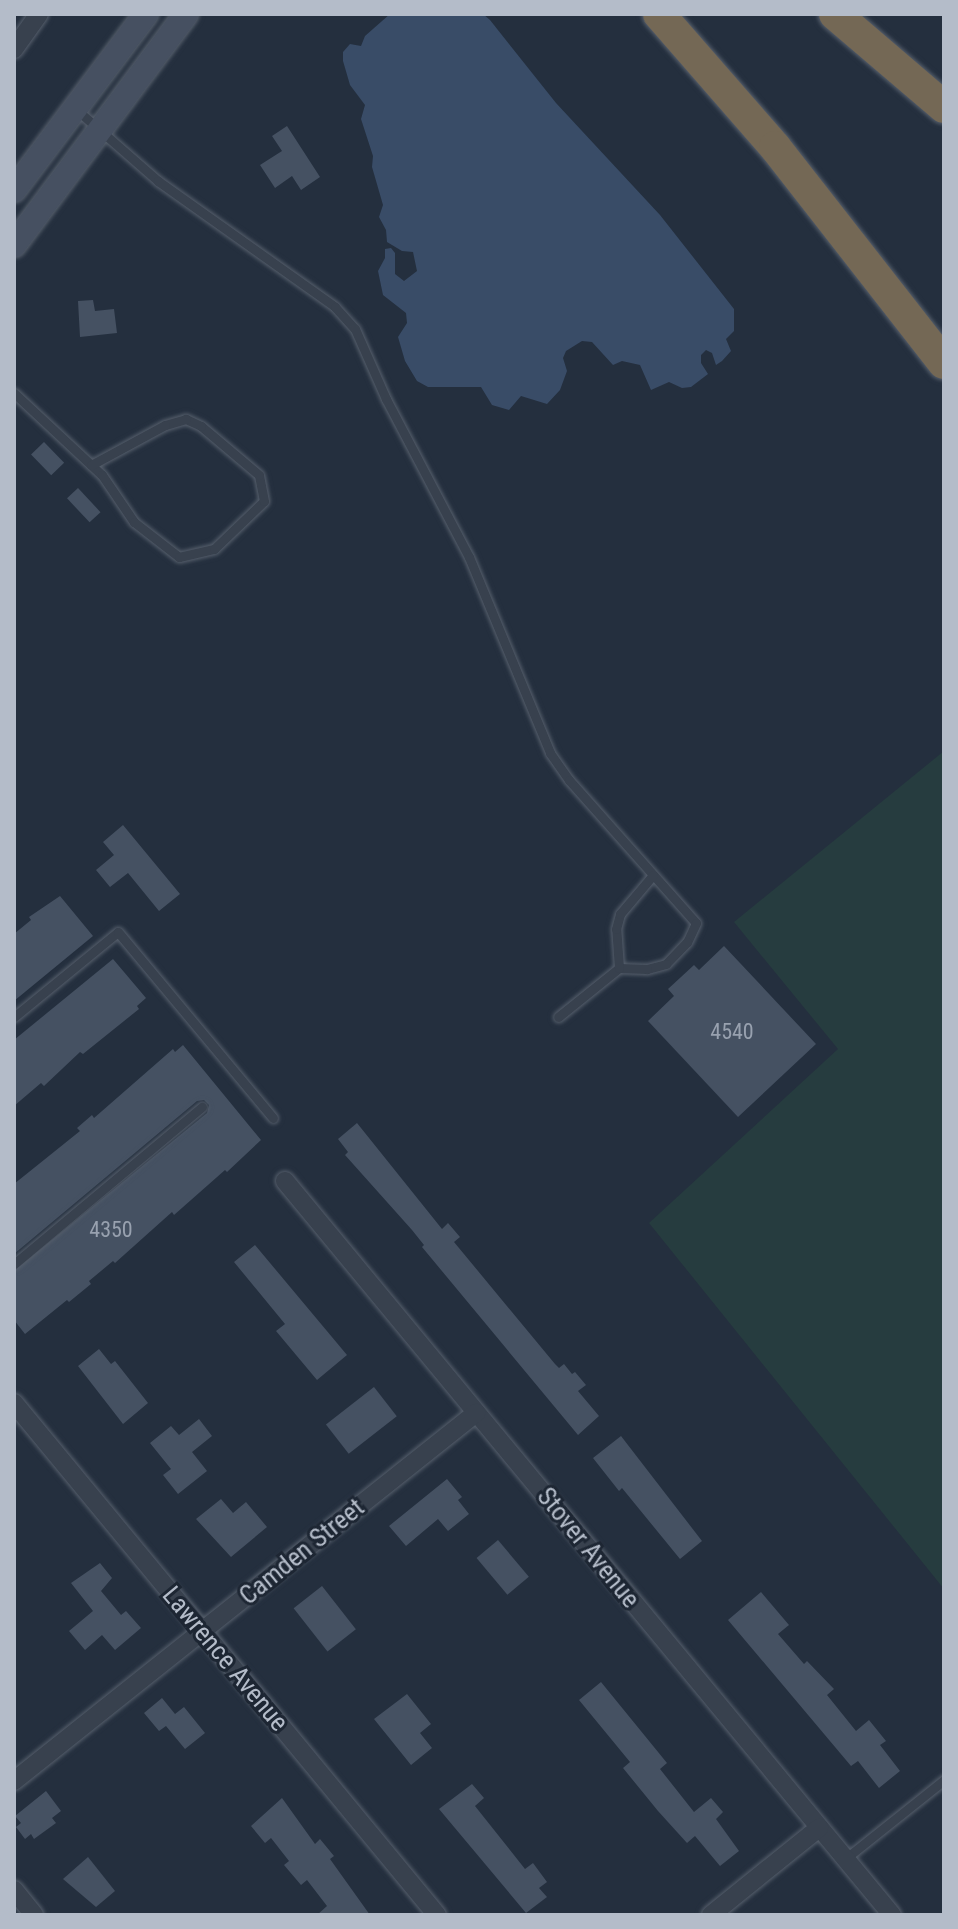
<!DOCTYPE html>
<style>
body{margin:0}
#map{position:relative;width:958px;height:1929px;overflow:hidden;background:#242f3e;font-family:"Roboto Condensed",sans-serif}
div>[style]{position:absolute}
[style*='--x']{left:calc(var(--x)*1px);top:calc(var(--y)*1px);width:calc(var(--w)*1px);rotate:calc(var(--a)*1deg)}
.green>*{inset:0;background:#263c3f}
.water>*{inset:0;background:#394c67}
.building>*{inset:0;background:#455162;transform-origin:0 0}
.roads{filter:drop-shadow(0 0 2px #565f6c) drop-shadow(0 0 2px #565f6c)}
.lane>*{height:9px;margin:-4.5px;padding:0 4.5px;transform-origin:4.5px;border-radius:4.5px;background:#38414e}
.street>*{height:18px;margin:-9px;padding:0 9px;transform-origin:9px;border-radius:9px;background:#38414e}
.secondary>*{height:24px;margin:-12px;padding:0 12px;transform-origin:12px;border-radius:12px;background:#465061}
.highway>*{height:32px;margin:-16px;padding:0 16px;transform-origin:16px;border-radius:16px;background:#746855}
span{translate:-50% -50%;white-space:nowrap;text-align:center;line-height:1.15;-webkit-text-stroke:6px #1d2633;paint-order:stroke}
.number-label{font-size:22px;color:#98a1af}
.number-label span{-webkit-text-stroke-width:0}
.street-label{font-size:26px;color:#b4bcc9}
.frame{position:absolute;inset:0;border:16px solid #b4bcc9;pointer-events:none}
</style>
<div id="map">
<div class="green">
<div style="clip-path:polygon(944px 751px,944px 1589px,649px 1223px,838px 1049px,734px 922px)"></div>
</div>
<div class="water">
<div style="clip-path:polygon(390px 14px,483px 14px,490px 20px,556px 103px,660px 215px,734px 309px,734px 331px,726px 339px,731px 351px,722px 361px,716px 365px,712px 353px,706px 350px,701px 355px,701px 363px,708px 374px,691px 387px,682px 388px,669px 382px,651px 390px,640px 365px,622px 361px,613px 365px,592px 342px,582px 341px,566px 351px,563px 358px,567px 371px,560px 390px,547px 404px,521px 396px,509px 410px,492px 405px,481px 387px,428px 387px,417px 381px,405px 361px,398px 337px,407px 323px,406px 313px,383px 295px,378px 271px,385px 258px,385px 249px,391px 248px,395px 253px,395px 274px,404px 281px,417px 271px,413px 252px,402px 251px,387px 242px,386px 230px,379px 217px,383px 205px,372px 167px,373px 156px,361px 119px,365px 105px,350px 85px,343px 61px,343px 52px,350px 44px,361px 46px,365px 36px)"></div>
</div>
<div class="building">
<div style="clip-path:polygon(287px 126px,320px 177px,301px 190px,292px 176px,275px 188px,260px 165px,282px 151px,272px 136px)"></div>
<div style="clip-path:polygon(93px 300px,95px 311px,114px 309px,117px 333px,80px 337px,78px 301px)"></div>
<div style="left:44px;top:442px;width:29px;height:18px;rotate:46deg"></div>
<div style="left:78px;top:488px;width:33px;height:15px;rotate:47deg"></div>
<div style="clip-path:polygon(123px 825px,180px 894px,159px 911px,128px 873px,110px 887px,96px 870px,114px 855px,103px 842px)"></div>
<div style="clip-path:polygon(60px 896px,93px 936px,14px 1001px,14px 934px,31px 920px,29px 917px)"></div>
<div style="clip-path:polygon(724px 946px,816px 1044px,738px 1117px,648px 1021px,674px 996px,668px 989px,694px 965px,699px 970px)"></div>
<div style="clip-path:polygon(113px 959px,146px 998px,137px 1006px,139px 1009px,83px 1054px,80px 1052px,44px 1086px,41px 1083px,14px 1106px,14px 1040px)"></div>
<div style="clip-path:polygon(183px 1045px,261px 1140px,227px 1172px,225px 1170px,174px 1215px,172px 1212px,115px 1263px,113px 1261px,89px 1281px,91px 1284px,69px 1302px,67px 1300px,25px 1334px,14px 1320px,14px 1271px,207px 1113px,209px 1105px,204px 1100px,197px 1101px,14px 1254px,14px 1184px,80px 1131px,77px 1128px,92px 1115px,94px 1118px,173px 1049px,175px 1052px)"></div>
<div style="clip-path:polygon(357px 1123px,442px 1229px,448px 1223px,460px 1237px,454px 1242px,555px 1364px,559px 1368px,564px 1364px,572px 1374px,575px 1372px,586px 1385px,578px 1391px,599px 1416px,578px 1435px,422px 1247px,424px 1245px,412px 1230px,345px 1155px,348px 1152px,338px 1139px)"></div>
<div style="clip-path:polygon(255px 1245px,347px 1355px,317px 1380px,276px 1331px,285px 1324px,234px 1262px)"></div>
<div style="clip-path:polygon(99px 1349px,111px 1364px,115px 1361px,148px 1403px,123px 1424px,78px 1366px)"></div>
<div style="left:374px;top:1387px;width:37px;height:61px;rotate:52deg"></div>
<div style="clip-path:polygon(199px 1419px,212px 1436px,192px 1452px,207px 1471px,178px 1494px,163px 1475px,171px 1469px,150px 1443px,171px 1426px,179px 1435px)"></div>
<div style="clip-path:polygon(621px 1436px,702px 1541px,680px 1559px,622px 1488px,619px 1491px,593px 1458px)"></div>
<div style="clip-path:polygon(447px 1479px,462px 1497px,458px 1500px,469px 1514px,448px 1531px,438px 1519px,406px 1546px,389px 1526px)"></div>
<div style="clip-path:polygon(221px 1499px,233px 1513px,246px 1502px,267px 1527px,231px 1557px,196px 1519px)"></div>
<div style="left:498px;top:1540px;width:48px;height:28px;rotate:50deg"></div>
<div style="clip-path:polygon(100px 1563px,112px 1578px,101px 1591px,121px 1615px,126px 1611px,141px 1628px,115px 1650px,102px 1635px,85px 1650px,69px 1631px,93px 1611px,71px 1583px)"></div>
<div style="left:322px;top:1586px;width:55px;height:36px;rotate:52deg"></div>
<div style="clip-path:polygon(761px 1592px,789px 1625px,778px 1634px,804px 1664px,807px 1661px,834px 1689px,827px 1695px,856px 1731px,869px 1720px,886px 1741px,880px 1745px,900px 1771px,879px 1788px,858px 1761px,851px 1766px,728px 1620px)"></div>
<div style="clip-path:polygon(601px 1682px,667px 1763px,660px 1769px,694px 1812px,711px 1798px,723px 1812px,716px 1819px,739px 1851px,720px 1866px,695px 1836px,687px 1843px,658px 1811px,623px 1768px,630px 1762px,579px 1700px)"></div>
<div style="clip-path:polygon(407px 1694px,431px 1724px,420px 1733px,432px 1748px,411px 1765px,374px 1719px)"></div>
<div style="clip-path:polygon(162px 1698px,175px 1714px,184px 1707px,205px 1733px,185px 1749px,166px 1726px,159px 1731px,144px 1713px)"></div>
<div style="clip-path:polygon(472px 1784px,484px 1798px,475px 1806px,525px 1869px,533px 1863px,547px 1882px,539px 1888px,547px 1897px,526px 1913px,439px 1809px)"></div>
<div style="clip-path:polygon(46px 1791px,61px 1811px,52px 1818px,56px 1823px,34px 1839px,31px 1834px,25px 1839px,16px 1827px,21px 1823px,15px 1816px)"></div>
<div style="clip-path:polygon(282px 1798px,315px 1844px,320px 1839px,334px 1856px,330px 1859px,370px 1915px,317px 1915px,327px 1906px,307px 1880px,301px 1885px,284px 1865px,289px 1861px,271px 1838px,265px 1843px,251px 1826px)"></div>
<div style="clip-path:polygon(88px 1857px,115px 1891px,96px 1907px,63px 1879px)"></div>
</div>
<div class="roads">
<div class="lane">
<div style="--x:77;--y:110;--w:108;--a:41.2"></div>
<div style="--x:158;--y:181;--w:217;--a:35.4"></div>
<div style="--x:335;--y:307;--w:30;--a:48"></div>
<div style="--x:355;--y:329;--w:77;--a:66.1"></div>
<div style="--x:386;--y:399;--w:178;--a:62.3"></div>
<div style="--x:469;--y:557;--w:212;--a:67.5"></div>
<div style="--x:550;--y:753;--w:33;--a:55"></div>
<div style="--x:569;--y:780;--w:191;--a:48.4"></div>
<div style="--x:696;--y:923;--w:21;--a:115"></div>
<div style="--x:687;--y:942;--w:30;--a:134"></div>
<div style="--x:666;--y:964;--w:20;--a:165"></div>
<div style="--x:647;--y:969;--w:28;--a:-178"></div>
<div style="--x:619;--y:968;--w:78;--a:141.2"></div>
<div style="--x:14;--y:393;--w:120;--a:43"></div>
<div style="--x:102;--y:475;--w:57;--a:55.8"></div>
<div style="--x:134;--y:522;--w:57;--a:37.9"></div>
<div style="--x:179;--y:557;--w:36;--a:-13"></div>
<div style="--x:214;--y:549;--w:69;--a:-43.8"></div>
<div style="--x:264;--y:501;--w:26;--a:-101"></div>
<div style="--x:259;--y:475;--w:76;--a:-139.8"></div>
<div style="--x:201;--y:426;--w:17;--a:-155"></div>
<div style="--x:186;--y:419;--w:22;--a:164"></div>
<div style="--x:165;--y:425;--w:84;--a:151.6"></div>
<div style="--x:619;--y:968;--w:39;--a:-94"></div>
<div style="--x:616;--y:929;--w:16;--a:-75"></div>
<div style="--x:620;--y:914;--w:51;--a:-49.8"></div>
<div style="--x:14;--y:1017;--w:134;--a:-39.3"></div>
<div style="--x:118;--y:932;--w:242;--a:50.2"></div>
<div style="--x:14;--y:1264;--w:245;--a:-39.9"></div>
<div style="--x:845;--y:1859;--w:127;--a:-38.6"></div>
</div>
<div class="street">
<div style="--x:14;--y:49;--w:43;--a:-54.5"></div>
<div style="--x:285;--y:1181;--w:952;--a:50.41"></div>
<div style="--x:14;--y:1403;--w:664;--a:50.44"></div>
<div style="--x:14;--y:1781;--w:591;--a:-38.54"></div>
<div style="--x:14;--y:1890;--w:32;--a:51"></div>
<div style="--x:711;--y:1915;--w:139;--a:-38.9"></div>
</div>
<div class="secondary">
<div style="--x:14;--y:190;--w:220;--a:-53.1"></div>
<div style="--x:14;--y:245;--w:288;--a:-53.3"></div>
</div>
<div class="highway">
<div style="--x:659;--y:14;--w:176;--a:48.9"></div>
<div style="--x:775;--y:147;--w:274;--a:52"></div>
<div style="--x:835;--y:14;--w:143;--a:40.5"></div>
</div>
</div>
<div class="number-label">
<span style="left:732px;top:1032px">4540</span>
<span style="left:111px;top:1230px">4350</span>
</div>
<div class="street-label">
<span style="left:588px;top:1548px;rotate:51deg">Stover Avenue</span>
<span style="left:302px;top:1552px;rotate:-39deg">Camden Street</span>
<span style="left:225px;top:1659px;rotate:50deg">Lawrence Avenue</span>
</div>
<div class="frame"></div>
</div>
